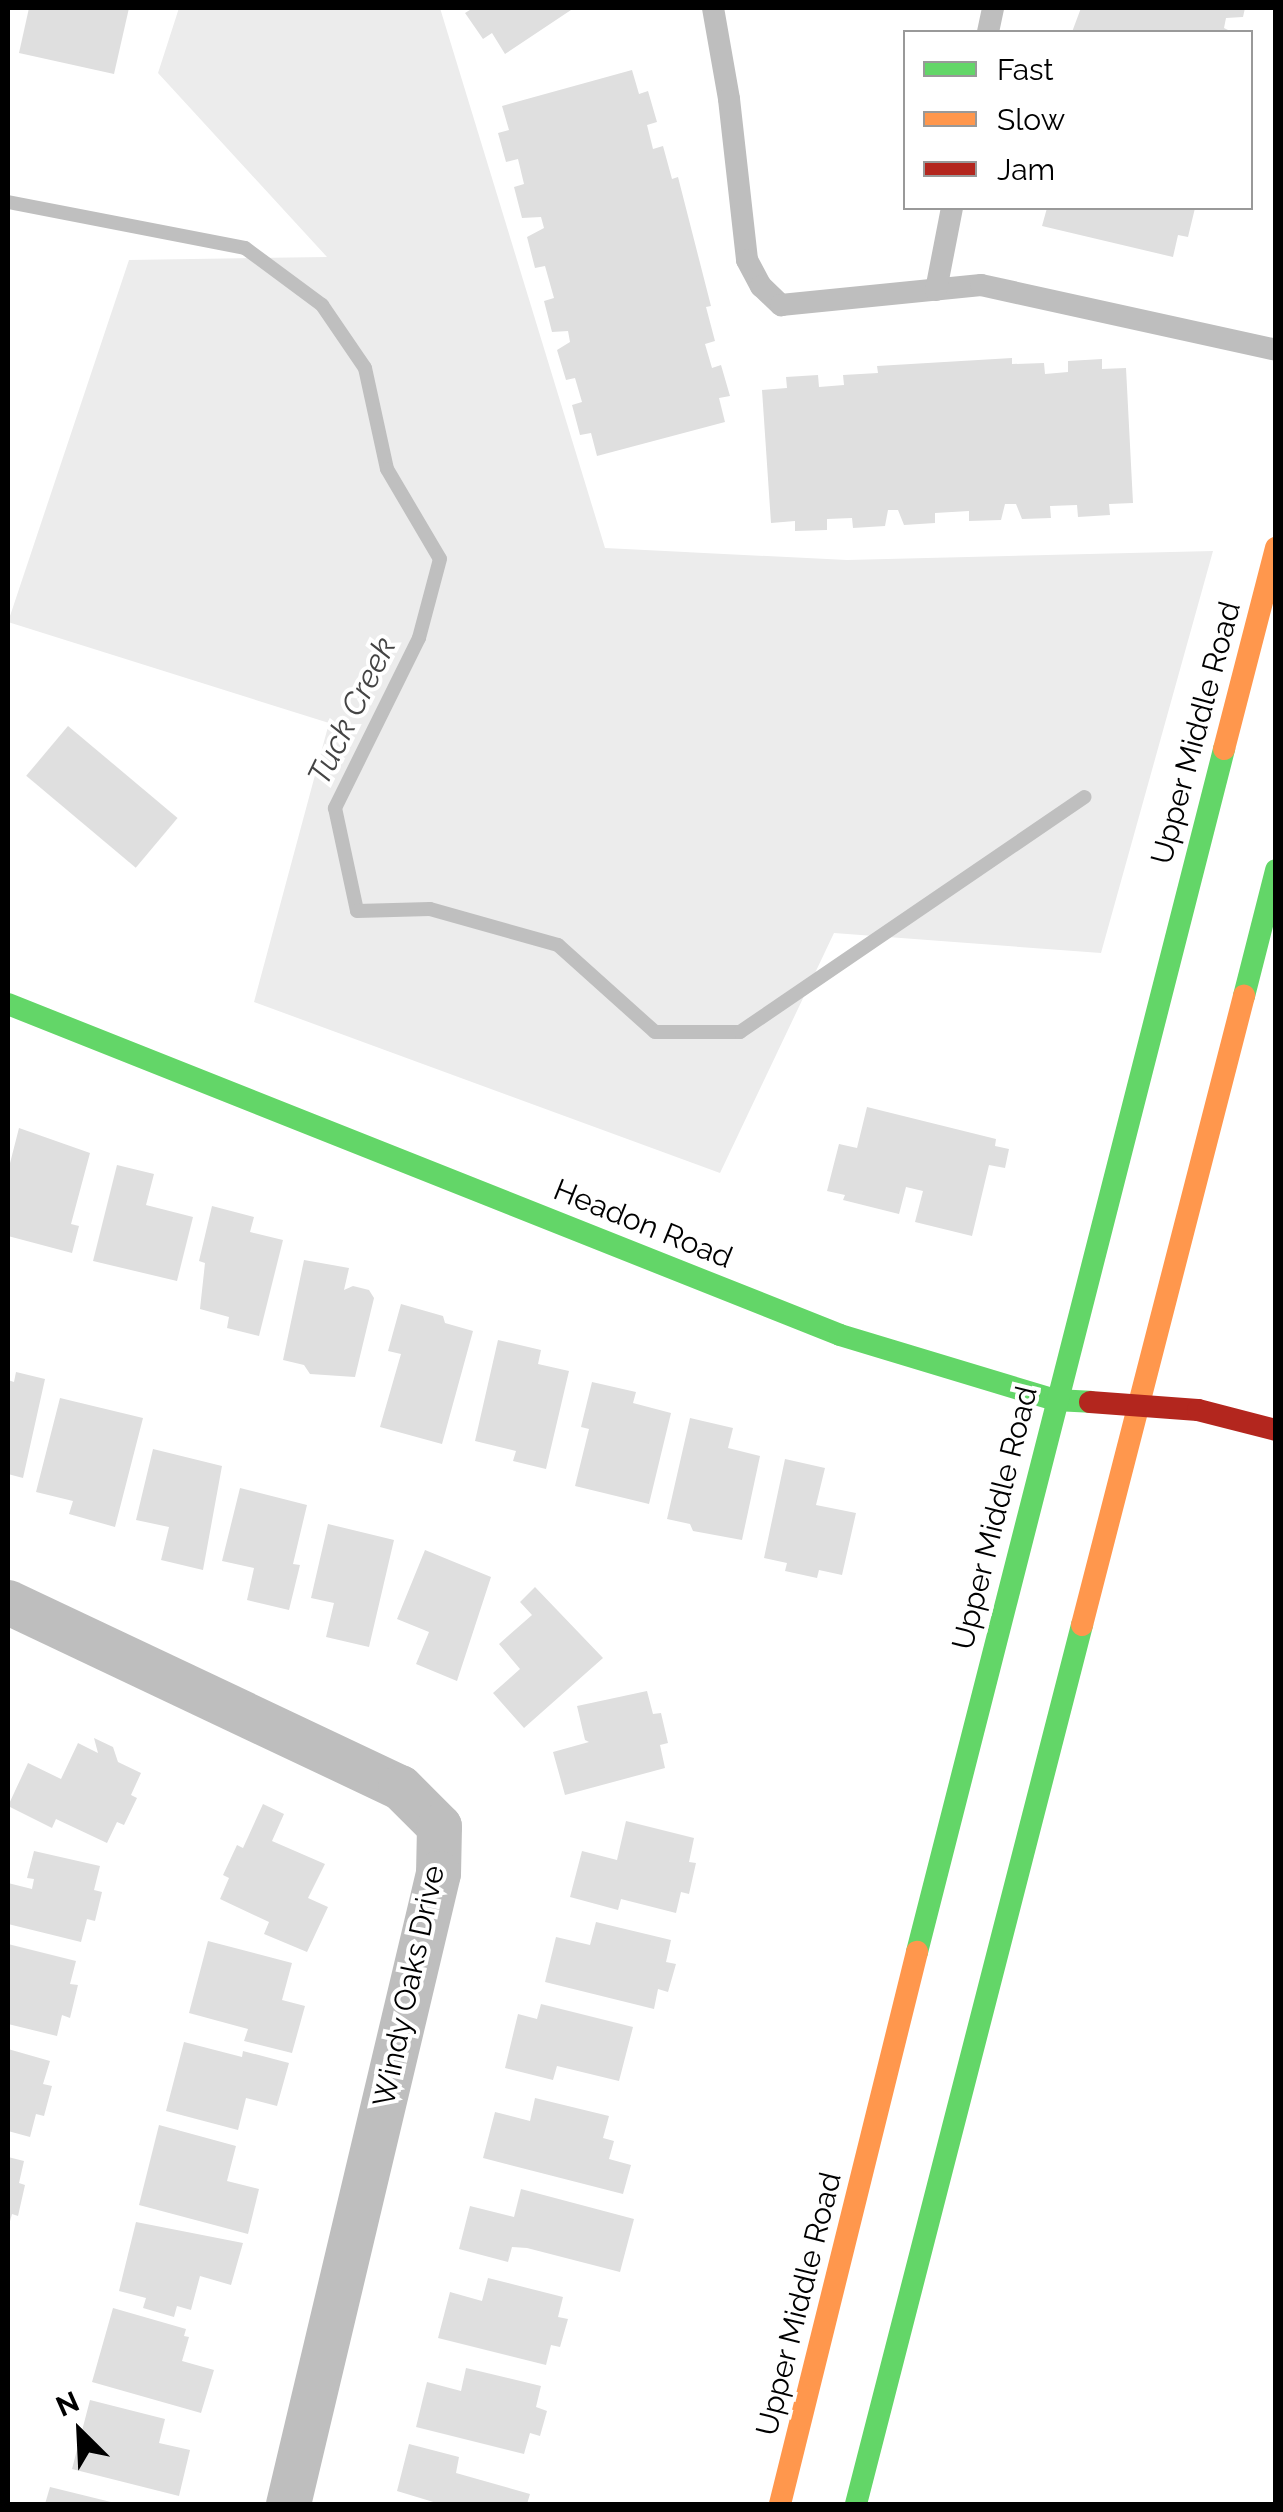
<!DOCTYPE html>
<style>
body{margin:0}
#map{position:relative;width:1283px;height:2512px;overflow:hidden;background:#fff;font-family:Raleway,sans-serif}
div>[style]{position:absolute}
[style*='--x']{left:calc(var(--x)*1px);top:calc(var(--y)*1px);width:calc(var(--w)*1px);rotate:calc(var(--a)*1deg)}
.green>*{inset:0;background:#ececec}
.stream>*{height:14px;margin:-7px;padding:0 7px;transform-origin:7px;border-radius:7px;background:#bfbfbf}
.building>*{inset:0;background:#dfdfdf;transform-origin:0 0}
.lane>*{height:22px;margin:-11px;padding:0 11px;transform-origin:11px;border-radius:11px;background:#bebebe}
.street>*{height:45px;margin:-22.5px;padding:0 22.5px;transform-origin:22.5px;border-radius:22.5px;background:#bebebe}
.fast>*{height:22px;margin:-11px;padding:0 11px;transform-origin:11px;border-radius:11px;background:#63d668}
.slow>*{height:22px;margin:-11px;padding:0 11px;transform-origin:11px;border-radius:11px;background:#ff974d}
.jam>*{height:22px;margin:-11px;padding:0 11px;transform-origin:11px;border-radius:11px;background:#b3261e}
span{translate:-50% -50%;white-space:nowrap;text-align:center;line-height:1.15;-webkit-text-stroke:8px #fff;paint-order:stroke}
.street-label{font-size:30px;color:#000}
.water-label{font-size:32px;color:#444;font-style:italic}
.frame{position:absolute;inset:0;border:10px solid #000;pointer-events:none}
.legend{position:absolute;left:903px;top:30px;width:350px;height:180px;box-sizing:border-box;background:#fff;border:2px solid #999;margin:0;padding:12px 18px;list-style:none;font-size:30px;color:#000}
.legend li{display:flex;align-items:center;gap:20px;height:50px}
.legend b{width:50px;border:2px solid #999}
.north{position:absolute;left:30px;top:2382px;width:100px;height:100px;-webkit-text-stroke:8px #fff;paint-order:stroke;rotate:336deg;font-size:28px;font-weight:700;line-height:40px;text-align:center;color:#000}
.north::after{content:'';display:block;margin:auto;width:35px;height:45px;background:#000;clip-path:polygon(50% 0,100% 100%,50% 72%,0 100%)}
</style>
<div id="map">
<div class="green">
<div style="clip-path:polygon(179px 8px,440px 8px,605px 548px,847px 560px,1213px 551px,1101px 953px,834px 933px,720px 1173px,254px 1002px,329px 723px,8px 622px,129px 260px,327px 257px,158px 73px)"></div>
</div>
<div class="stream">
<div style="--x:8;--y:202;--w:241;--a:11"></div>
<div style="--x:245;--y:248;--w:96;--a:36.5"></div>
<div style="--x:322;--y:305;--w:76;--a:55.7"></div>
<div style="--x:365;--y:368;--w:103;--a:77.7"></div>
<div style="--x:387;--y:469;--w:104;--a:59.5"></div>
<div style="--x:440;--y:559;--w:82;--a:104.9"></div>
<div style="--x:419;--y:638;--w:190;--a:116.3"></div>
<div style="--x:335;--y:808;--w:105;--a:77.9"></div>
<div style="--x:357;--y:911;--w:73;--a:-1.6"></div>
<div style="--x:430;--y:909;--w:133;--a:15.7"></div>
<div style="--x:558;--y:945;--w:130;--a:41.9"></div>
<div style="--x:655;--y:1032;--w:85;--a:0"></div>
<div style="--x:740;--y:1032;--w:417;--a:-34.3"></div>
</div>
<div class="building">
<div style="clip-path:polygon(29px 8px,129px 8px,114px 74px,19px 53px)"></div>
<div style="clip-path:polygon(473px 8px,574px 8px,505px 54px,492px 33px,483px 39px,465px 13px)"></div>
<div style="clip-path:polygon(1081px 8px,1245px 8px,1243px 17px,1226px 18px,1224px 28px,1232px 32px,1072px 32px)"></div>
<div style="clip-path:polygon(632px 70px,639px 94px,648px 91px,657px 122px,647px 125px,653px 149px,663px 146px,672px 179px,678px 177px,711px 306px,706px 307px,715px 341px,705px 344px,712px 368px,721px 365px,730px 396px,719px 398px,725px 422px,597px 456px,591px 433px,580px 435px,572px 405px,582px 402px,575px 378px,566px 380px,557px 350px,570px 342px,568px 331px,552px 332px,544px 301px,554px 298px,545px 266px,535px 268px,527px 237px,544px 228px,541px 217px,522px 218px,514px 187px,524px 184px,518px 159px,506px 162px,498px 133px,509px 130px,502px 106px)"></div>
<div style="clip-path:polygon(1047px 208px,1195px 208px,1188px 237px,1178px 235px,1173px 257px,1042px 226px)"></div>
<div style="clip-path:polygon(1012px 358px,1012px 364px,1044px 363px,1045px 374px,1068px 372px,1068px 361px,1102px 359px,1102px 369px,1126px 368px,1133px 503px,1109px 504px,1110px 515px,1078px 517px,1077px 505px,1050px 506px,1051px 518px,1022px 519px,1016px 504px,1005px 504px,1001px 520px,969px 521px,969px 511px,935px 513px,935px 523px,904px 525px,898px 510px,888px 510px,885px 526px,853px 528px,852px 518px,827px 519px,827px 530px,795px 531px,795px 521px,771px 523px,762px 390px,787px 388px,786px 377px,818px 375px,819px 387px,844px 385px,843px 375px,878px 373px,877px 366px)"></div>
<div style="left:68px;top:726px;width:143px;height:65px;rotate:40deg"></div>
<div style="clip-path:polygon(867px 1107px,996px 1139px,995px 1146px,1009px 1149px,1005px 1168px,989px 1165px,972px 1236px,915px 1222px,923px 1191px,906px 1187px,899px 1214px,843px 1200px,845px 1195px,827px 1191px,839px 1144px,857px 1148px)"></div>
<div style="clip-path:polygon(19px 1128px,90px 1153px,71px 1224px,79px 1226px,72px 1253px,8px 1236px,8px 1171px)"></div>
<div style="clip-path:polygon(117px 1165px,154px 1174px,146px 1205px,193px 1217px,177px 1281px,93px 1261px)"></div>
<div style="clip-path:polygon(212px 1206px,254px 1217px,250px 1232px,283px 1240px,259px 1336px,227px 1328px,229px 1317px,200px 1309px,205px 1263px,199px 1261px)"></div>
<div style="clip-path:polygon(304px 1260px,349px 1268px,344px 1290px,353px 1286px,369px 1290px,374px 1298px,355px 1377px,310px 1374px,304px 1365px,283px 1360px)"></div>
<div style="clip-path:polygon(401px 1304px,443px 1316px,445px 1323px,473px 1331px,442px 1444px,380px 1427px,401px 1354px,388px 1351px)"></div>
<div style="clip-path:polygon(498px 1340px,541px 1350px,538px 1364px,569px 1371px,546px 1469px,513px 1461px,516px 1451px,475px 1441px)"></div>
<div style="clip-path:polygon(16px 1372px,45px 1379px,23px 1478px,8px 1474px,8px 1380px,14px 1382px)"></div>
<div style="clip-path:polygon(592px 1382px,636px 1392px,633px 1403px,671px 1413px,649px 1504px,575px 1486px,589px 1429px,581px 1427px)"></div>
<div style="clip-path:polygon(60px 1398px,143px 1418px,115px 1527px,69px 1514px,73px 1501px,36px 1492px)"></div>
<div style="clip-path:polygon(690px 1418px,733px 1428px,728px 1448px,760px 1456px,742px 1540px,693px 1531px,690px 1524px,667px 1519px)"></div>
<div style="clip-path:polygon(153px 1449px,222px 1466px,203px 1570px,161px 1560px,169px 1527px,136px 1520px)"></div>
<div style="clip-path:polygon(785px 1459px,825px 1468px,816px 1505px,856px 1513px,842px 1575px,819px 1570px,817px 1578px,785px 1571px,787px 1563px,764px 1558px)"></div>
<div style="clip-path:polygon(240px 1488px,307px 1505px,293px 1564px,300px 1565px,289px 1610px,247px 1600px,254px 1568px,222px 1561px)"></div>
<div style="clip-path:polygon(328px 1524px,394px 1540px,369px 1647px,326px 1637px,334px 1603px,311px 1598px)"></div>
<div style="clip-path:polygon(425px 1550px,491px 1577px,457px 1681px,416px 1664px,429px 1632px,397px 1619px)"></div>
<div style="clip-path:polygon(535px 1587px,603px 1658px,524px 1728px,493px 1693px,520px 1669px,499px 1644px,532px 1615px,520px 1602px)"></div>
<div style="clip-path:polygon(647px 1691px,653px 1714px,661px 1713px,668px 1743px,660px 1745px,665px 1768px,565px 1795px,553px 1752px,589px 1742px,585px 1740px,577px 1706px)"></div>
<div style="clip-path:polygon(94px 1738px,113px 1747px,118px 1762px,141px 1773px,131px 1795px,137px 1798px,124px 1825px,117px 1822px,107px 1843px,56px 1819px,52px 1828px,8px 1806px,28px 1763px,61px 1779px,78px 1743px,98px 1753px)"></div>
<div style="clip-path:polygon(263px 1804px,284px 1814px,272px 1841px,325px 1864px,308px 1898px,328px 1907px,307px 1952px,264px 1934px,269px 1922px,220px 1899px,229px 1878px,223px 1875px,237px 1845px,243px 1848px)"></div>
<div style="clip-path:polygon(626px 1821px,694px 1838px,689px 1862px,696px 1863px,689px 1894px,681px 1892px,676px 1913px,621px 1899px,618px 1910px,570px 1897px,582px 1851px,617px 1860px)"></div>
<div style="clip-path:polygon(34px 1851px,100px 1866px,94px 1890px,102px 1892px,95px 1921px,87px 1919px,81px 1942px,8px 1924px,8px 1883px,32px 1889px,34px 1879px,27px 1878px)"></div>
<div style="clip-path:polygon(596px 1922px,671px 1940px,666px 1962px,676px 1964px,668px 1992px,658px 1989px,654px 2009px,545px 1982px,556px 1937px,590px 1945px)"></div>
<div style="clip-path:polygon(208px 1941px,292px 1963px,282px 2000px,305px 2006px,292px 2053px,244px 2041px,248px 2029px,189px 2013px)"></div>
<div style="clip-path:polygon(8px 1944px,76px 1961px,70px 1984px,78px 1985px,70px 2018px,62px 2015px,57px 2036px,8px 2024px)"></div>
<div style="clip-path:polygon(541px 2004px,633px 2027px,619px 2081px,557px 2066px,553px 2080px,505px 2068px,518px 2014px,537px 2019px)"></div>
<div style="clip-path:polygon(184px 2042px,242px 2057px,243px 2051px,289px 2063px,277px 2106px,246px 2098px,238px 2130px,166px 2111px)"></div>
<div style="clip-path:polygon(8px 2049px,50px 2061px,43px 2084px,52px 2086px,44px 2116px,36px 2114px,30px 2137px,8px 2131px)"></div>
<div style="clip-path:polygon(535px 2098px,609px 2116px,603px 2138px,614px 2141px,609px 2159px,631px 2165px,623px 2194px,483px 2158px,495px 2112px,530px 2121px)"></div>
<div style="clip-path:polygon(159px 2125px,236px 2146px,227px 2181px,259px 2189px,248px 2234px,139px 2205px)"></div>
<div style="clip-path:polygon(8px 2157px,24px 2161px,19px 2183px,25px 2185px,18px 2216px,12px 2214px,9px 2225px)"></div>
<div style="clip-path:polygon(521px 2189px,634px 2219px,620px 2272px,527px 2248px,512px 2247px,508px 2262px,459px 2249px,470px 2206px,514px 2217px)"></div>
<div style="clip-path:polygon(136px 2222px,243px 2243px,231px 2285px,200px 2276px,191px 2310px,177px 2306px,174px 2317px,143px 2308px,146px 2298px,119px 2291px)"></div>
<div style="clip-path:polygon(488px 2278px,563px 2297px,558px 2317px,568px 2319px,560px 2347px,551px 2345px,546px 2365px,438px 2338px,450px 2292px,482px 2301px)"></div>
<div style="clip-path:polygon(113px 2308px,186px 2329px,184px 2336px,189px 2337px,182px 2361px,214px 2370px,201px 2413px,92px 2382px)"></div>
<div style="clip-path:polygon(466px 2368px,541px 2386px,536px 2407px,547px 2411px,540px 2436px,530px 2433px,524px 2454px,416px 2427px,427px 2382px,461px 2391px)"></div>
<div style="clip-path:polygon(90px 2400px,165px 2419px,159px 2443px,190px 2450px,179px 2496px,72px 2469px)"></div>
<div style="clip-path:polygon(409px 2444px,459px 2457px,456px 2473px,530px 2494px,527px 2504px,440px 2504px,397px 2491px)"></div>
<div style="clip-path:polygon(50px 2487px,115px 2503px,115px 2504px,45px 2504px)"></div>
</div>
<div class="lane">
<div style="--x:713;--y:8;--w:92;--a:80"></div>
<div style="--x:729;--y:99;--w:162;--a:83.6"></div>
<div style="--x:747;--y:260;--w:30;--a:62"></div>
<div style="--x:761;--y:286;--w:28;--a:44"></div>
<div style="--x:781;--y:305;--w:201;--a:-5.7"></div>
<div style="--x:981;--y:285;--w:302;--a:12.4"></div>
<div style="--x:988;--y:32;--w:25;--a:-78"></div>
<div style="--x:936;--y:290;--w:84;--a:-79"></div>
</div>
<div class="street">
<div style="--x:8;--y:1602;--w:433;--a:25.3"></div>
<div style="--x:400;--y:1787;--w:55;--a:45"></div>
<div style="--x:439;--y:1826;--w:47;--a:91.2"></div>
<div style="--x:438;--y:1873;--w:649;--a:103.37"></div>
</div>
<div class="fast">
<div style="--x:1244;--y:996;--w:130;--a:-75.7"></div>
<div style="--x:8;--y:1004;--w:895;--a:21.69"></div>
<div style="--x:840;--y:1335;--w:225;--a:16.8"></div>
<div style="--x:1055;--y:1400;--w:35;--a:3"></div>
<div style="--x:917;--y:1952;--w:1242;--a:-75.68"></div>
<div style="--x:856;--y:2504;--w:908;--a:-75.58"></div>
</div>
<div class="slow">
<div style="--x:1224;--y:749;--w:208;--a:-75.5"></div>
<div style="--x:1082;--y:1625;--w:650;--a:-75.56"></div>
<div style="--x:780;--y:2504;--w:569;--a:-76.06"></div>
</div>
<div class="jam">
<div style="--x:1090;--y:1402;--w:108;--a:4.2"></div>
<div style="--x:1198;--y:1410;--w:81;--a:14.4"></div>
</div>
<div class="street-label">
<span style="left:1196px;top:733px;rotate:-75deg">Upper Middle Road</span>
<span style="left:643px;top:1224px;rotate:22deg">Headon Road</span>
<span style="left:995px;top:1518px;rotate:-76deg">Upper Middle Road</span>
<span style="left:409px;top:1986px;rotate:-78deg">Windy Oaks Drive</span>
<span style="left:799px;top:2304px;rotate:-76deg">Upper Middle Road</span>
</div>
<div class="water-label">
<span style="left:352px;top:711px;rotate:-64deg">Tuck Creek</span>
</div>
<div class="frame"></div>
<ul class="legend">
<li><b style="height:12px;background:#63d668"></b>Fast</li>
<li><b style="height:12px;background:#ff974d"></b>Slow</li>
<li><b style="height:12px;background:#b3261e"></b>Jam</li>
</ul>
<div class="north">N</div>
</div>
